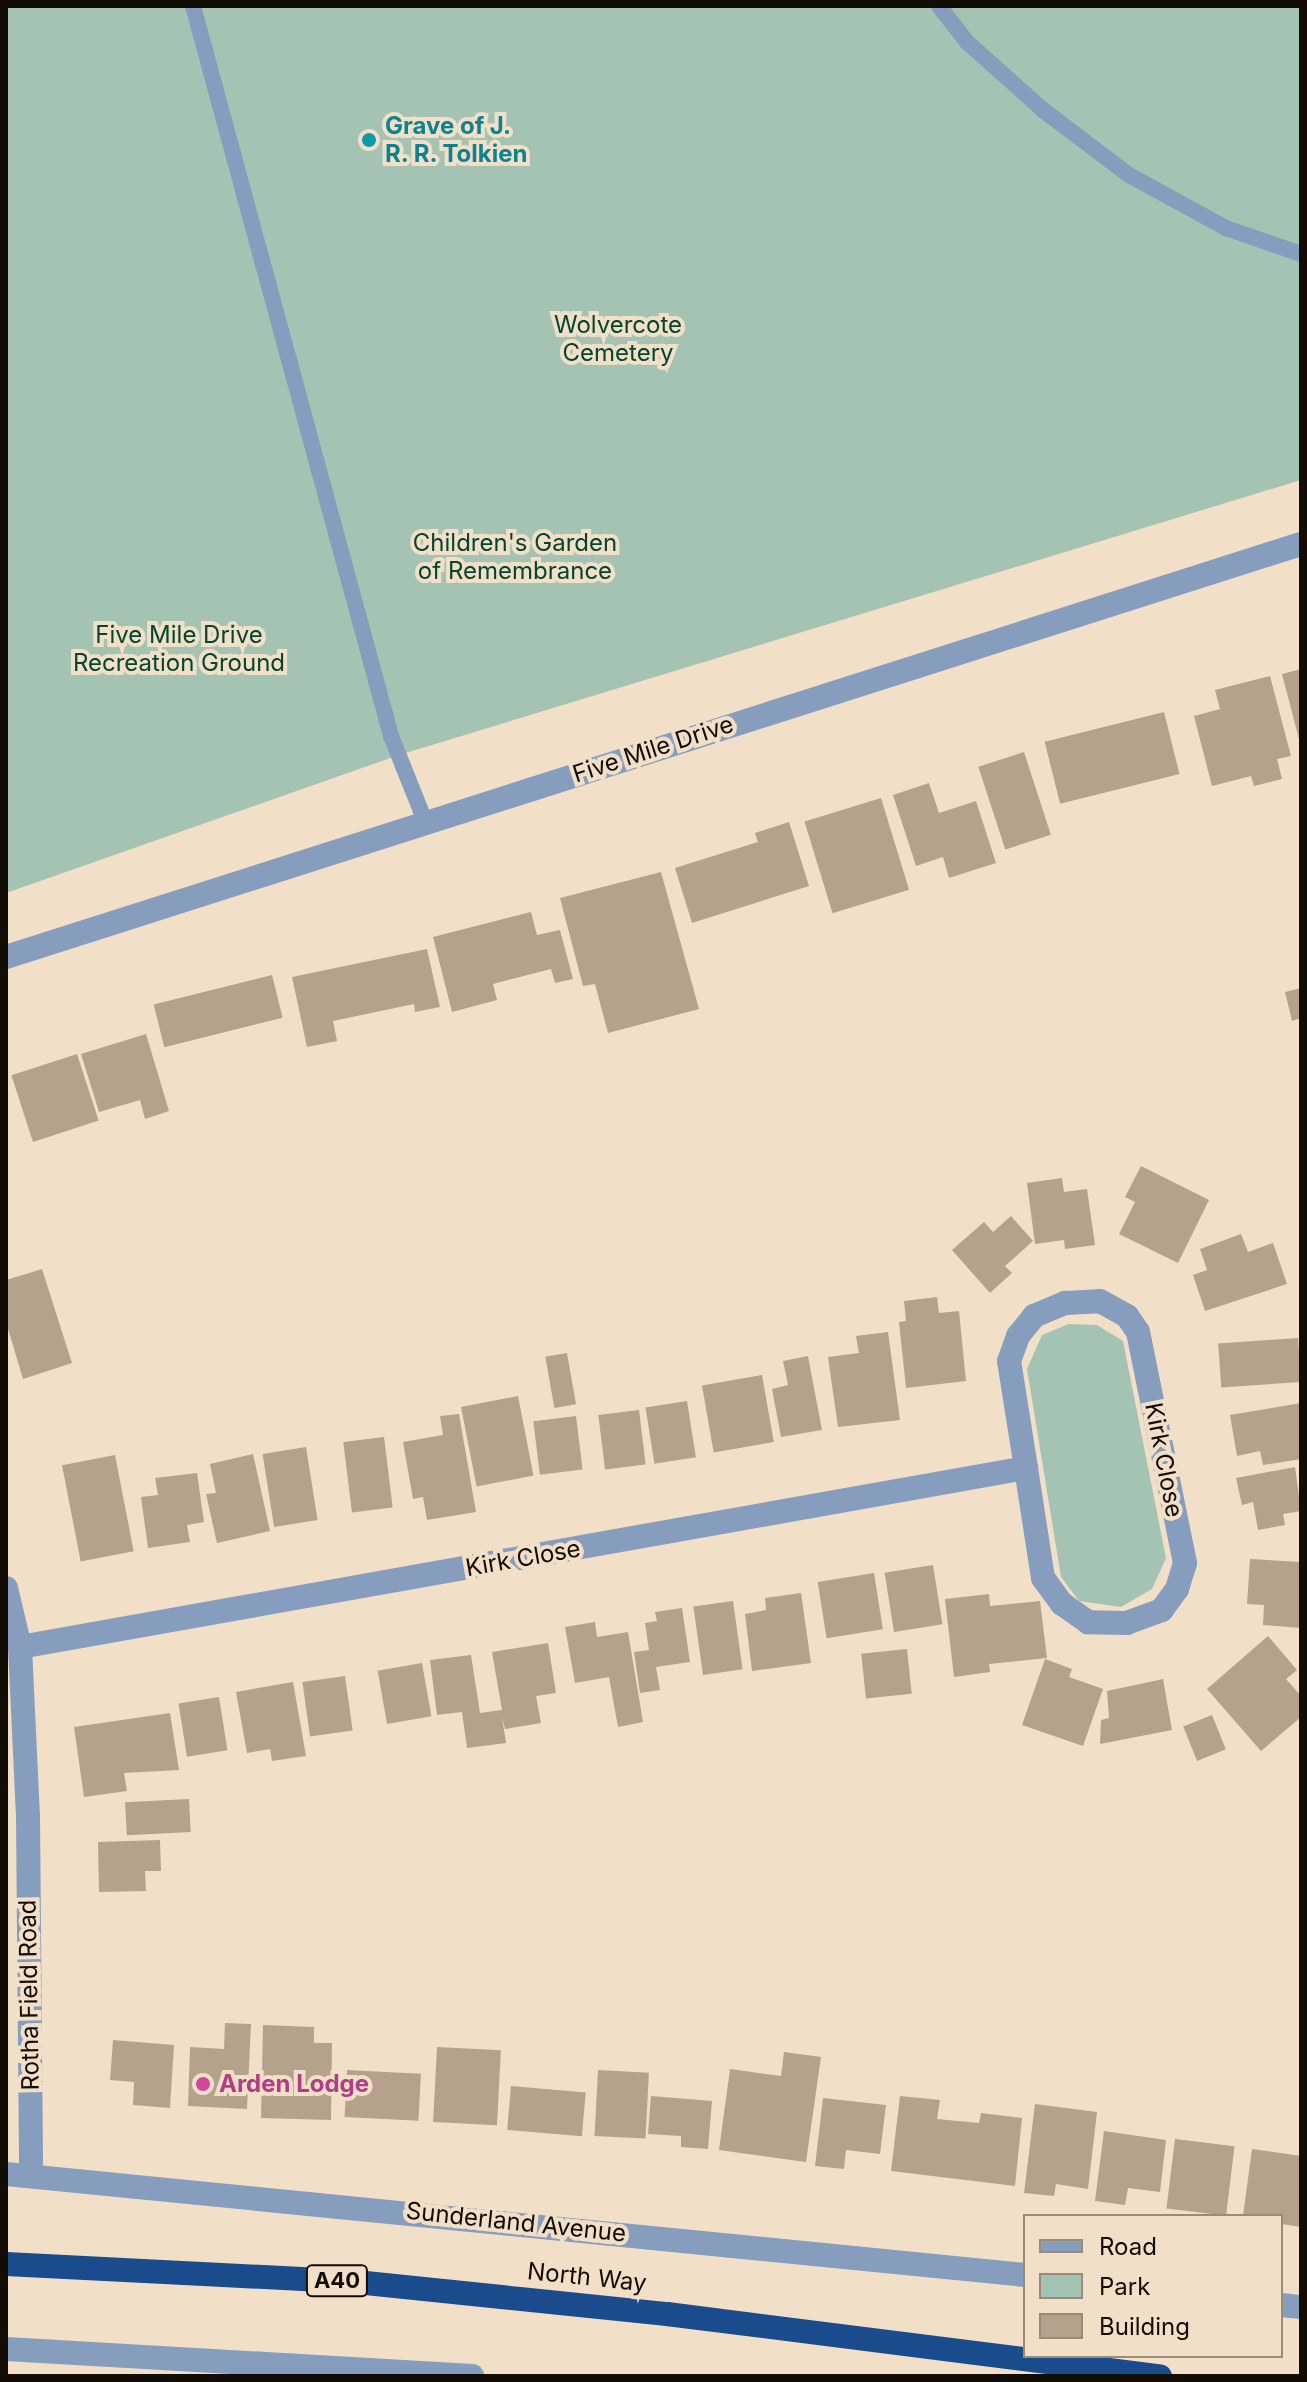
<!DOCTYPE html>
<style>
body{margin:0}
#map{position:relative;width:1307px;height:2382px;overflow:hidden;background:#f2dfc8;font-family:Inter,sans-serif}
div>[style]{position:absolute}
[style*='--x']{left:calc(var(--x)*1px);top:calc(var(--y)*1px);width:calc(var(--w)*1px);rotate:calc(var(--a)*1deg)}
.green>*{inset:0;background:#a4c3b3}
.building>*{inset:0;background:#b5a28d;transform-origin:0 0}
.lane>*{height:16px;margin:-8px;padding:0 8px;transform-origin:8px;border-radius:8px;background:#869dbe}
.street>*{height:24px;margin:-12px;padding:0 12px;transform-origin:12px;border-radius:12px;background:#869dbe}
.highway>*{height:24px;margin:-12px;padding:0 12px;transform-origin:12px;border-radius:12px;background:#194b8d}
.dots>*{width:22px;height:22px;translate:-50% -50%;box-sizing:border-box;border:4px solid #f2dfc8;border-radius:50%}
span{translate:-50% -50%;white-space:nowrap;text-align:center;line-height:1.15;-webkit-text-stroke:8px #f2dfc8;paint-order:stroke}
.shield-label span{padding:2px 6px;background:#f2dfc8;border:2px solid;border-radius:6px;-webkit-text-stroke-width:0}
.shield-label{font-size:22px;color:#130c05;font-weight:700}
.culture-label{font-size:24px;color:#0d838f;font-weight:700}
.left{translate:0 -50%;text-align:left}
.park-label{font-size:24px;color:#04452e}
.street-label{font-size:24px;color:#130c05}
.hotel-label{font-size:24px;color:#b23c85;font-weight:700}
.frame{position:absolute;inset:0;border:8px solid #130c05;pointer-events:none}
.legend{position:absolute;left:1023px;top:2214px;width:260px;height:144px;box-sizing:border-box;background:#f2dfc8;border:2px solid #998b7a;margin:0;padding:10px 14px;list-style:none;font-size:24px;color:#130c05}
.legend li{display:flex;align-items:center;gap:16px;height:40px}
.legend b{width:40px;border:2px solid #998b7a}
</style>
<div id="map">
<div class="green">
<div style="clip-path:polygon(6px 6px,1301px 6px,1301px 480px,399px 755px,6px 893px)"></div>
<div style="clip-path:polygon(1069px 1324px,1097px 1325px,1123px 1341px,1166px 1558px,1152px 1589px,1121px 1607px,1079px 1601px,1061px 1577px,1027px 1369px,1042px 1335px)"></div>
</div>
<div class="building">
<div style="clip-path:polygon(1301px 669px,1301px 743px,1300px 743px,1282px 674px)"></div>
<div style="clip-path:polygon(1270px 676px,1291px 756px,1277px 759px,1282px 779px,1254px 786px,1251px 776px,1212px 786px,1194px 716px,1220px 709px,1215px 690px)"></div>
<div style="left:1164px;top:712px;width:64px;height:123px;rotate:76deg"></div>
<div style="left:1024px;top:752px;width:87px;height:48px;rotate:72deg"></div>
<div style="clip-path:polygon(929px 783px,939px 813px,976px 801px,996px 863px,949px 878px,943px 857px,916px 866px,893px 795px)"></div>
<div style="left:881px;top:798px;width:96px;height:80px;rotate:73deg"></div>
<div style="clip-path:polygon(789px 822px,809px 886px,692px 923px,675px 868px,758px 842px,755px 833px)"></div>
<div style="clip-path:polygon(661px 872px,699px 1009px,608px 1033px,595px 984px,583px 986px,560px 898px)"></div>
<div style="clip-path:polygon(531px 912px,537px 935px,560px 930px,573px 979px,555px 983px,551px 969px,493px 984px,497px 1000px,452px 1012px,433px 937px)"></div>
<div style="clip-path:polygon(427px 949px,440px 1007px,415px 1012px,414px 1004px,333px 1021px,337px 1041px,307px 1047px,292px 977px)"></div>
<div style="left:272px;top:975px;width:44px;height:122px;rotate:76deg"></div>
<div style="clip-path:polygon(1301px 988px,1301px 1018px,1292px 1021px,1285px 992px)"></div>
<div style="clip-path:polygon(146px 1034px,169px 1111px,145px 1119px,140px 1100px,99px 1112px,81px 1054px)"></div>
<div style="left:77px;top:1054px;width:70px;height:69px;rotate:72deg"></div>
<div style="clip-path:polygon(1141px 1166px,1209px 1200px,1178px 1263px,1119px 1234px,1135px 1202px,1125px 1197px)"></div>
<div style="clip-path:polygon(1062px 1178px,1064px 1192px,1087px 1189px,1095px 1245px,1065px 1249px,1064px 1240px,1035px 1244px,1027px 1183px)"></div>
<div style="clip-path:polygon(1011px 1216px,1033px 1241px,1005px 1266px,1012px 1273px,990px 1293px,952px 1250px,984px 1222px,993px 1232px)"></div>
<div style="clip-path:polygon(1241px 1234px,1248px 1252px,1273px 1243px,1287px 1284px,1205px 1311px,1193px 1275px,1207px 1270px,1200px 1249px)"></div>
<div style="clip-path:polygon(42px 1269px,72px 1363px,23px 1379px,6px 1322px,6px 1280px)"></div>
<div style="clip-path:polygon(937px 1297px,939px 1313px,959px 1311px,966px 1381px,906px 1388px,899px 1322px,906px 1321px,904px 1301px)"></div>
<div style="clip-path:polygon(888px 1332px,900px 1420px,838px 1427px,828px 1357px,859px 1353px,856px 1336px)"></div>
<div style="left:1298px;top:1338px;width:44px;height:80px;rotate:86deg"></div>
<div style="left:567px;top:1353px;width:52px;height:22px;rotate:80deg"></div>
<div style="clip-path:polygon(808px 1356px,822px 1430px,781px 1437px,772px 1389px,788px 1385px,783px 1361px)"></div>
<div style="left:762px;top:1375px;width:68px;height:61px;rotate:80deg"></div>
<div style="left:518px;top:1396px;width:81px;height:58px;rotate:79deg"></div>
<div style="left:687px;top:1401px;width:57px;height:42px;rotate:81deg"></div>
<div style="clip-path:polygon(1301px 1403px,1301px 1459px,1263px 1465px,1260px 1451px,1237px 1456px,1230px 1415px)"></div>
<div style="left:639px;top:1410px;width:55px;height:41px;rotate:83deg"></div>
<div style="clip-path:polygon(459px 1414px,476px 1512px,427px 1520px,423px 1497px,413px 1499px,403px 1442px,443px 1435px,440px 1416px)"></div>
<div style="left:576px;top:1416px;width:54px;height:43px;rotate:83deg"></div>
<div style="left:384px;top:1437px;width:71px;height:41px;rotate:83deg"></div>
<div style="left:306px;top:1447px;width:74px;height:44px;rotate:81deg"></div>
<div style="clip-path:polygon(253px 1454px,270px 1531px,217px 1543px,206px 1494px,216px 1493px,210px 1464px)"></div>
<div style="left:115px;top:1455px;width:98px;height:54px;rotate:79deg"></div>
<div style="clip-path:polygon(1295px 1467px,1301px 1511px,1283px 1514px,1285px 1525px,1258px 1530px,1253px 1502px,1242px 1505px,1236px 1478px)"></div>
<div style="clip-path:polygon(197px 1473px,204px 1522px,187px 1525px,190px 1542px,148px 1548px,141px 1497px,158px 1495px,155px 1478px)"></div>
<div style="clip-path:polygon(1250px 1559px,1301px 1562px,1301px 1628px,1263px 1625px,1264px 1605px,1247px 1604px)"></div>
<div style="left:933px;top:1565px;width:60px;height:49px;rotate:81deg"></div>
<div style="left:874px;top:1573px;width:57px;height:57px;rotate:81deg"></div>
<div style="clip-path:polygon(801px 1593px,811px 1663px,752px 1671px,745px 1614px,766px 1610px,765px 1598px)"></div>
<div style="clip-path:polygon(989px 1594px,990px 1606px,1040px 1601px,1047px 1658px,989px 1664px,990px 1672px,954px 1677px,945px 1599px)"></div>
<div style="left:733px;top:1601px;width:69px;height:40px;rotate:82deg"></div>
<div style="clip-path:polygon(682px 1608px,690px 1662px,656px 1667px,660px 1690px,640px 1693px,634px 1652px,649px 1650px,645px 1623px,657px 1621px,655px 1612px)"></div>
<div style="clip-path:polygon(595px 1622px,597px 1637px,628px 1632px,643px 1722px,618px 1727px,609px 1677px,575px 1683px,565px 1627px)"></div>
<div style="clip-path:polygon(1268px 1636px,1297px 1670px,1286px 1679px,1301px 1696px,1301px 1717px,1261px 1751px,1207px 1689px)"></div>
<div style="clip-path:polygon(548px 1643px,556px 1693px,536px 1696px,541px 1723px,505px 1729px,502px 1717px,506px 1743px,467px 1748px,462px 1712px,437px 1715px,430px 1660px,471px 1655px,480px 1713px,502px 1710px,492px 1652px)"></div>
<div style="left:907px;top:1649px;width:45px;height:46px;rotate:84deg"></div>
<div style="clip-path:polygon(1045px 1659px,1072px 1669px,1069px 1677px,1103px 1689px,1083px 1746px,1022px 1725px)"></div>
<div style="left:422px;top:1663px;width:54px;height:45px;rotate:80deg"></div>
<div style="left:345px;top:1676px;width:55px;height:43px;rotate:82deg"></div>
<div style="clip-path:polygon(1163px 1679px,1172px 1730px,1100px 1744px,1101px 1720px,1109px 1718px,1107px 1691px)"></div>
<div style="clip-path:polygon(293px 1682px,306px 1756px,272px 1761px,270px 1749px,247px 1753px,236px 1692px)"></div>
<div style="left:219px;top:1697px;width:54px;height:41px;rotate:81deg"></div>
<div style="clip-path:polygon(170px 1713px,179px 1770px,124px 1773px,127px 1791px,84px 1797px,74px 1727px)"></div>
<div style="left:1212px;top:1715px;width:37px;height:31px;rotate:68deg"></div>
<div style="left:189px;top:1799px;width:33px;height:64px;rotate:87deg"></div>
<div style="clip-path:polygon(160px 1840px,161px 1871px,145px 1871px,146px 1891px,99px 1892px,98px 1842px)"></div>
<div style="clip-path:polygon(225px 2023px,251px 2024px,247px 2109px,188px 2106px,190px 2047px,224px 2049px)"></div>
<div style="clip-path:polygon(263px 2025px,314px 2027px,314px 2043px,332px 2043px,331px 2120px,261px 2118px)"></div>
<div style="clip-path:polygon(113px 2040px,174px 2045px,170px 2108px,133px 2105px,134px 2082px,110px 2080px)"></div>
<div style="left:437px;top:2047px;width:64px;height:75px;rotate:3deg"></div>
<div style="clip-path:polygon(784px 2052px,821px 2057px,806px 2162px,719px 2150px,730px 2069px,781px 2076px)"></div>
<div style="left:347px;top:2070px;width:74px;height:47px;rotate:3deg"></div>
<div style="left:598px;top:2070px;width:51px;height:66px;rotate:3deg"></div>
<div style="left:511px;top:2086px;width:75px;height:44px;rotate:5deg"></div>
<div style="clip-path:polygon(651px 2096px,712px 2101px,708px 2149px,681px 2147px,681px 2136px,648px 2134px)"></div>
<div style="clip-path:polygon(900px 2096px,940px 2100px,937px 2119px,979px 2123px,981px 2113px,1022px 2118px,1015px 2186px,891px 2171px)"></div>
<div style="clip-path:polygon(823px 2098px,886px 2105px,880px 2154px,846px 2150px,844px 2169px,815px 2166px)"></div>
<div style="clip-path:polygon(1035px 2104px,1097px 2112px,1088px 2189px,1056px 2184px,1054px 2196px,1024px 2193px)"></div>
<div style="clip-path:polygon(1104px 2131px,1166px 2140px,1160px 2192px,1128px 2188px,1125px 2205px,1095px 2201px)"></div>
<div style="left:1175px;top:2139px;width:60px;height:70px;rotate:7deg"></div>
<div style="clip-path:polygon(1252px 2149px,1301px 2156px,1301px 2227px,1281px 2224px,1281px 2216px,1243px 2216px)"></div>
</div>
<div class="lane">
<div style="--x:193;--y:6;--w:756;--a:74.82"></div>
<div style="--x:391;--y:736;--w:92;--a:68.2"></div>
<div style="--x:939;--y:6;--w:46;--a:52.1"></div>
<div style="--x:967;--y:42;--w:102;--a:41.8"></div>
<div style="--x:1043;--y:110;--w:108;--a:37.1"></div>
<div style="--x:1129;--y:175;--w:111;--a:28.7"></div>
<div style="--x:1226;--y:228;--w:79;--a:19.1"></div>
</div>
<div class="street">
<div style="--x:6;--y:957;--w:1359;--a:-17.69"></div>
<div style="--x:6;--y:1588;--w:61;--a:76.7"></div>
<div style="--x:20;--y:1647;--w:169;--a:87.3"></div>
<div style="--x:28;--y:1816;--w:358;--a:89.5"></div>
<div style="--x:20;--y:1647;--w:1022;--a:-10.09"></div>
<div style="--x:1026;--y:1468;--w:108;--a:-99"></div>
<div style="--x:1009;--y:1361;--w:27;--a:-70"></div>
<div style="--x:1018;--y:1336;--w:26;--a:-51"></div>
<div style="--x:1034;--y:1316;--w:34;--a:-23"></div>
<div style="--x:1065;--y:1303;--w:35;--a:-3"></div>
<div style="--x:1100;--y:1301;--w:31;--a:29"></div>
<div style="--x:1127;--y:1316;--w:19;--a:55"></div>
<div style="--x:1138;--y:1332;--w:236;--a:78.5"></div>
<div style="--x:1185;--y:1563;--w:27;--a:107"></div>
<div style="--x:1177;--y:1589;--w:26;--a:126"></div>
<div style="--x:1162;--y:1610;--w:37;--a:160"></div>
<div style="--x:1127;--y:1623;--w:39;--a:-179"></div>
<div style="--x:1088;--y:1622;--w:32;--a:-145"></div>
<div style="--x:1062;--y:1604;--w:32;--a:-126"></div>
<div style="--x:1043;--y:1578;--w:111;--a:-98.8"></div>
<div style="--x:6;--y:2174;--w:1024;--a:5.66"></div>
<div style="--x:1281;--y:2305;--w:20;--a:6"></div>
<div style="--x:6;--y:2349;--w:467;--a:3.3"></div>
</div>
<div class="highway">
<div style="--x:6;--y:2264;--w:350;--a:2.9"></div>
<div style="--x:356;--y:2282;--w:313;--a:5.9"></div>
<div style="--x:667;--y:2314;--w:497;--a:7.2"></div>
</div>
<div class="dots">
<div style="left:369px;top:140px;background:#0f9aa8"></div>
<div style="left:203px;top:2084px;background:#d1479c"></div>
</div>
<div class="shield-label">
<span style="left:337px;top:2281px">A40</span>
</div>
<div class="culture-label">
<span class="left" style="left:385px;top:140px">Grave of J.<br>R. R. Tolkien</span>
</div>
<div class="park-label">
<span style="left:618px;top:339px">Wolvercote<br>Cemetery</span>
<span style="left:515px;top:557px">Children's Garden<br>of Remembrance</span>
<span style="left:179px;top:649px">Five Mile Drive<br>Recreation Ground</span>
</div>
<div class="street-label">
<span style="left:653px;top:749px;rotate:-18deg">Five Mile Drive</span>
<span style="left:1164px;top:1460px;rotate:79deg">Kirk Close</span>
<span style="left:523px;top:1558px;rotate:-10deg">Kirk Close</span>
<span style="left:29px;top:1995px;rotate:-91deg">Rotha Field Road</span>
<span style="left:516px;top:2222px;rotate:6deg">Sunderland Avenue</span>
<span style="left:587px;top:2277px;rotate:6deg">North Way</span>
</div>
<div class="hotel-label">
<span class="left" style="left:219px;top:2084px">Arden Lodge</span>
</div>
<div class="frame"></div>
<ul class="legend">
<li><b style="height:10px;background:#869dbe"></b>Road</li>
<li><b style="height:22px;background:#a4c3b3"></b>Park</li>
<li><b style="height:22px;background:#b5a28d"></b>Building</li>
</ul>
</div>
